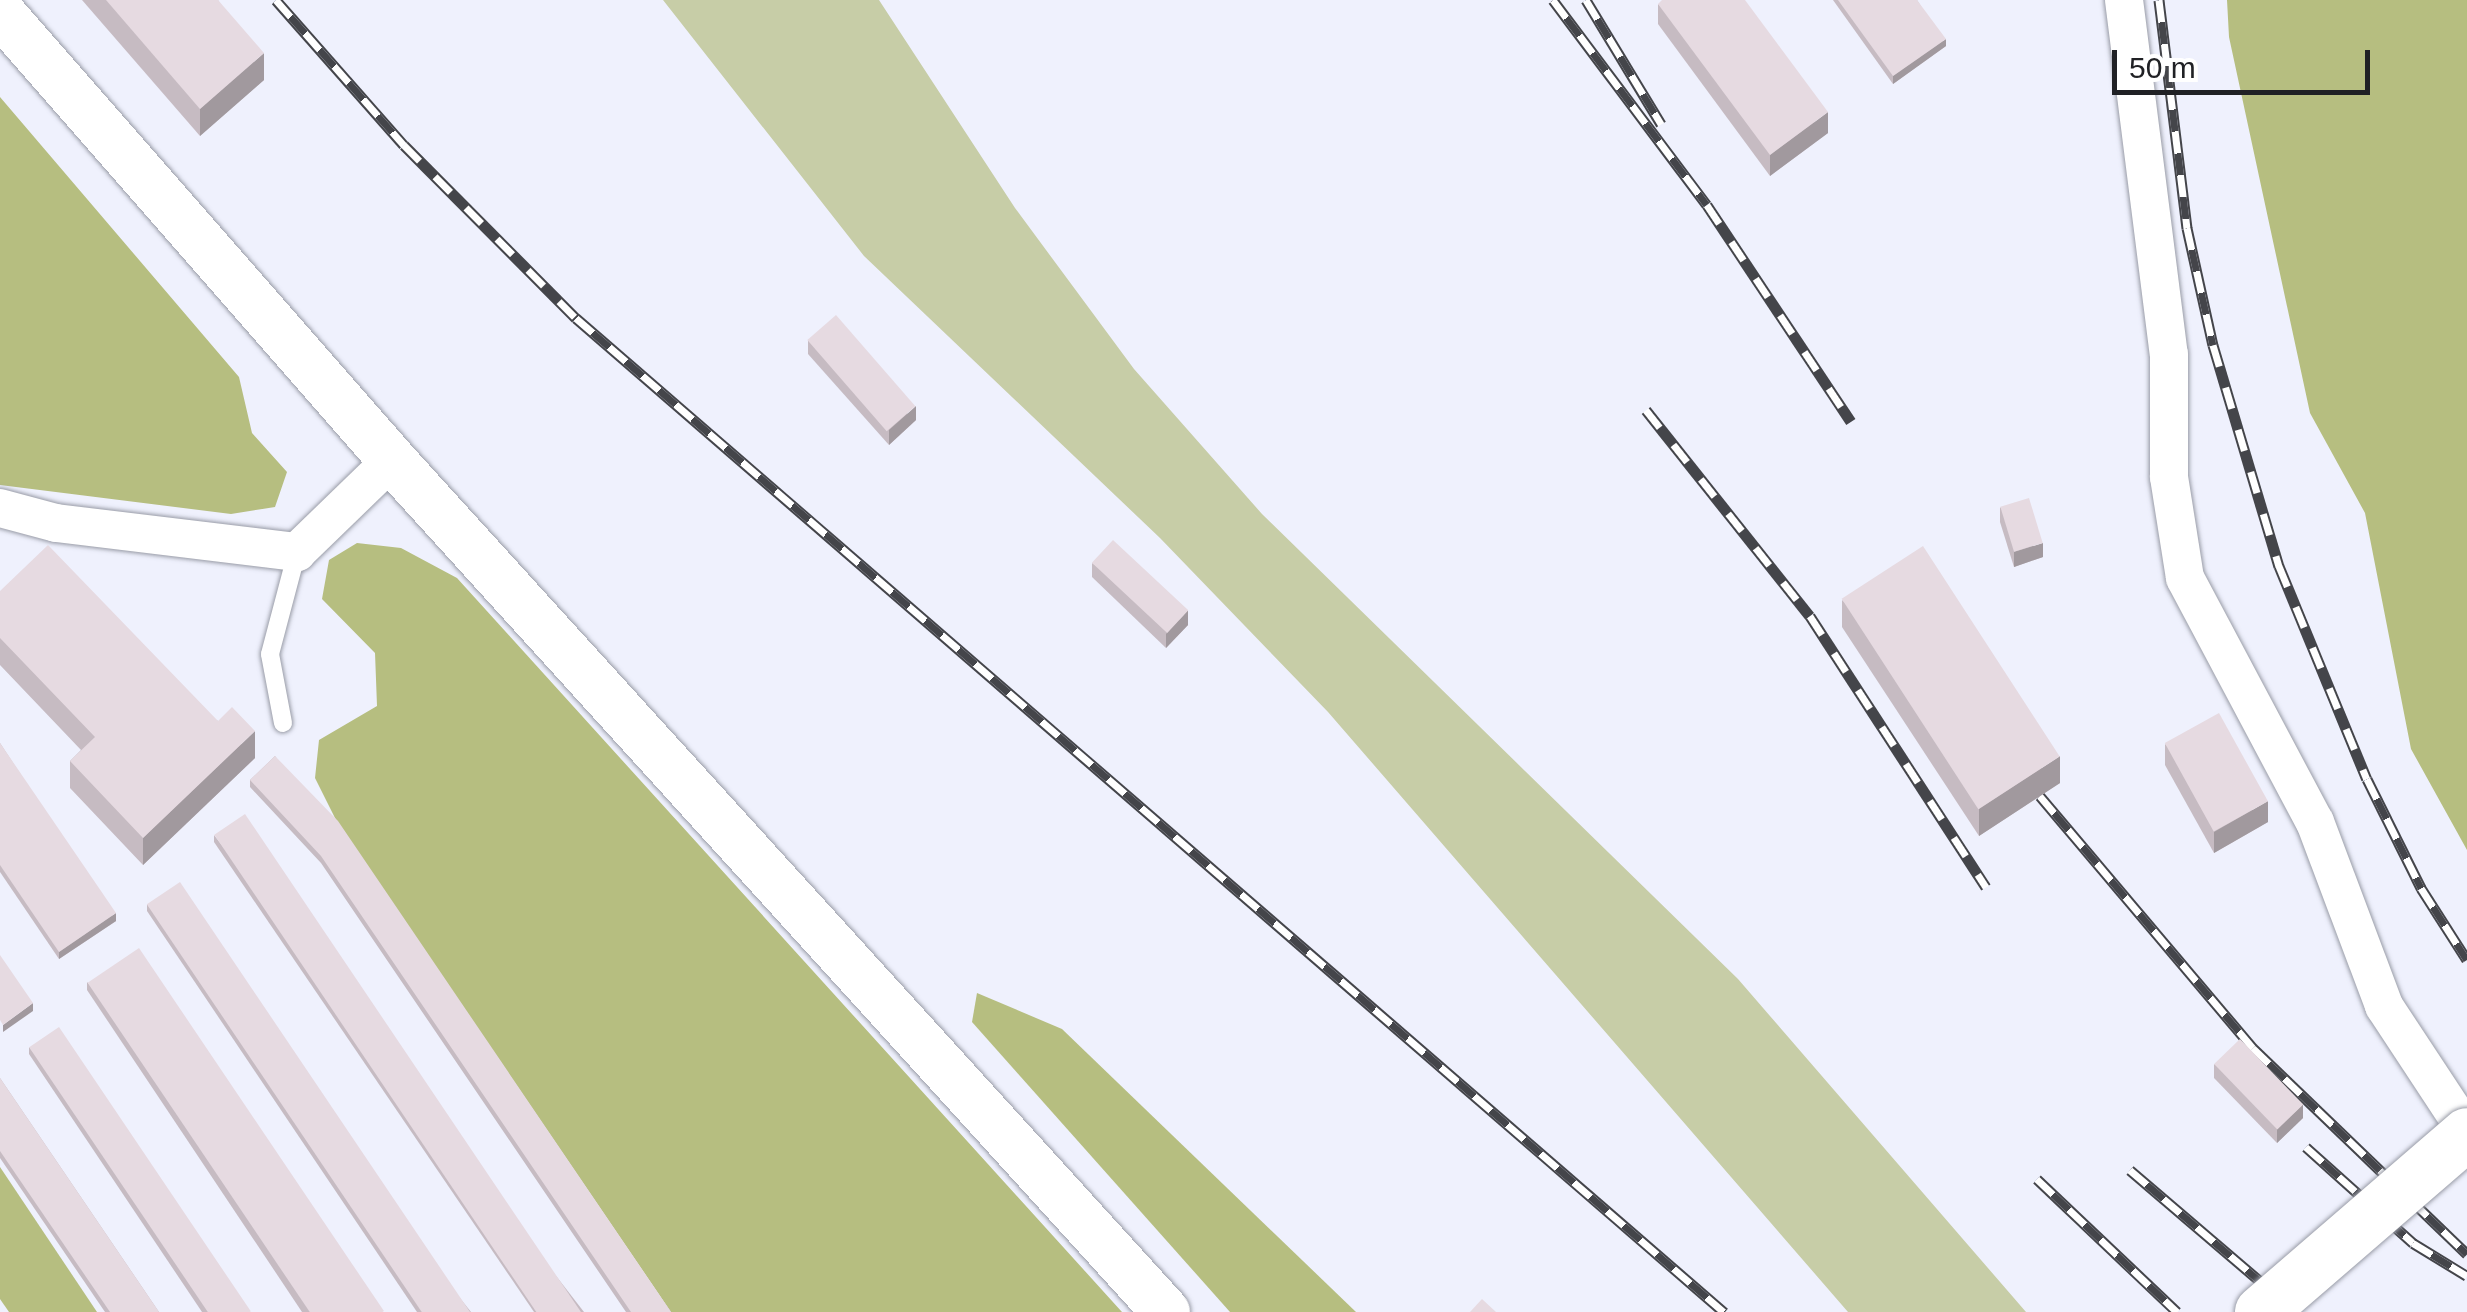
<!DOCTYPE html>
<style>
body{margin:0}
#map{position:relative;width:2467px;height:1312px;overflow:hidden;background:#eff1fd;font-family:Arial,sans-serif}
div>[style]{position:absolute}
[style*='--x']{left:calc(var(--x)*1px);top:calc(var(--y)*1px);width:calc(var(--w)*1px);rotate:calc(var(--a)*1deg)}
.green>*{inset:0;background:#c7cda7}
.forest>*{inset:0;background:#b6be80}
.roads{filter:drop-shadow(0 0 2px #999ca7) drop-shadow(0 0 2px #999ca7)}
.service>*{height:18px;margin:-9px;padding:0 9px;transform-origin:9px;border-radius:9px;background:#fff}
.minor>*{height:38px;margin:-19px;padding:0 19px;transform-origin:19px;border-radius:19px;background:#fff}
.tertiary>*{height:48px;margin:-24px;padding:0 24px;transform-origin:24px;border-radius:24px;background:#fff}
.rail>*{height:11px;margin-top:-5.5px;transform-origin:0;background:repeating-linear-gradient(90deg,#fff 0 22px,#44454a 0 44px);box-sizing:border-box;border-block:2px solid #44454a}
.bridges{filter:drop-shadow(0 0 2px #999ca7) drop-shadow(0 0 2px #999ca7)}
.secondary-bridge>*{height:52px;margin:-26px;padding:0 26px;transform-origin:26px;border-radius:26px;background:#fff}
.wall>*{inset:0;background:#c6bbc2}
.shaded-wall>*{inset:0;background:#a1999e}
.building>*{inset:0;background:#e6dae1;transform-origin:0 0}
span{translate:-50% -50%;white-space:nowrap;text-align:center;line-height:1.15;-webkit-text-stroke:9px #fff;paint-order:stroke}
.scale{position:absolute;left:2112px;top:50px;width:258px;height:45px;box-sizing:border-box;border:5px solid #202125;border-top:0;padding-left:12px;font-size:30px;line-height:35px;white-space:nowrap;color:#202125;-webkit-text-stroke:8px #fff;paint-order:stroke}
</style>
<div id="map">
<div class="green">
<div style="clip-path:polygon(663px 0,879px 0,1015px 208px,1134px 369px,1262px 514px,1738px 979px,2026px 1312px,1848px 1312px,1328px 712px,1160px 538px,864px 256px)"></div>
</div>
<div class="forest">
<div style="clip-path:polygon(2227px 0,2467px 0,2467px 850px,2411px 749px,2365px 513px,2310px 413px,2229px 37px)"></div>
<div style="clip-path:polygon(0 97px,239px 377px,252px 433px,287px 472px,275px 507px,231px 514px,0 485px)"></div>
<div style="clip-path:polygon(357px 543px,401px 548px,457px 578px,1122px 1312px,671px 1312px,337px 822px,315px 778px,319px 740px,377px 706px,375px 653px,322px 599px,329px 560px)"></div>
<div style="clip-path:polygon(977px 993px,1062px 1029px,1356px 1312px,1230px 1312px,972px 1022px)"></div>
<div style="clip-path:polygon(0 1167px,97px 1312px,9px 1312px,0 1299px)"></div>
</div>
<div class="roads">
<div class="service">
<div style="--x:283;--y:723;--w:70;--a:-100.7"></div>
<div style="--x:270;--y:654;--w:106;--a:-75.2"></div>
</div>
<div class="minor">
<div style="--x:2124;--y:0;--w:357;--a:82.8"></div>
<div style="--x:2169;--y:354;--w:123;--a:90"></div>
<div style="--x:2169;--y:477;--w:102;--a:81"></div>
<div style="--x:2185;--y:578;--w:276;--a:62"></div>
<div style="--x:2315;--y:822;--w:197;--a:69.4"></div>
<div style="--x:2384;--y:1006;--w:151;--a:56.6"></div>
<div style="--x:0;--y:508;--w:58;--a:15"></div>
<div style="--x:56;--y:523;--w:243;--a:6.9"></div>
<div style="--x:297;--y:552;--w:132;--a:-44.1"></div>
</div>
<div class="tertiary">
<div style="--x:0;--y:12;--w:595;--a:48.81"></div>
<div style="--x:392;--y:460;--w:1151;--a:47.75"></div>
</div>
</div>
<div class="rail">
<div style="--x:276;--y:0;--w:193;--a:48.6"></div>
<div style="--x:404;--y:145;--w:244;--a:45.2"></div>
<div style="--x:576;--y:318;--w:1519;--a:40.89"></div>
<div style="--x:1553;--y:0;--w:256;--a:53.1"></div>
<div style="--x:1707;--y:205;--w:260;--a:56.4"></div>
<div style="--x:1586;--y:0;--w:145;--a:58.8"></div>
<div style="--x:2159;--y:0;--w:230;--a:83"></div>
<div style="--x:2187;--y:228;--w:120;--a:77.5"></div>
<div style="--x:2213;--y:345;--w:231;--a:73.4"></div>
<div style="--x:2279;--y:566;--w:230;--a:67.6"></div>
<div style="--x:2367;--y:779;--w:122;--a:63.6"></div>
<div style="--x:2421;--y:888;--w:85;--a:57.4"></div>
<div style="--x:1646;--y:410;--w:263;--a:51.5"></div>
<div style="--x:1810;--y:616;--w:323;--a:57"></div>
<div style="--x:2040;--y:796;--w:330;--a:49.8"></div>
<div style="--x:2253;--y:1048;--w:297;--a:43.9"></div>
<div style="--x:2306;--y:1147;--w:144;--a:41.9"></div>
<div style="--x:2413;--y:1243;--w:63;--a:31.4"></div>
<div style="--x:2130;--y:1170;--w:218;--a:40.5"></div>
<div style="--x:2037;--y:1179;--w:193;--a:43.5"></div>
</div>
<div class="bridges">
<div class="secondary-bridge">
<div style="--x:2261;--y:1312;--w:272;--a:-40.8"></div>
</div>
</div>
<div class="wall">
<div style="clip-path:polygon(82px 0,218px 0,264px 80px,200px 136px)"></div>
<div style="clip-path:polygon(1833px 0,1917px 0,1946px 46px,1893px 84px)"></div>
<div style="clip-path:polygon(1658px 4px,1828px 133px,1770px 176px,1658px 24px)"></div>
<div style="clip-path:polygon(808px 340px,916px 420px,889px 445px,808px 354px)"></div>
<div style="clip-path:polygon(2000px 507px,2043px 557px,2014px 567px,2000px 522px)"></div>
<div style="clip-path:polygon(1092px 563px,1188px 625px,1166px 648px,1092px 577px)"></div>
<div style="clip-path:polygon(0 591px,218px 721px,255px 758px,143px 865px,70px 788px,70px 761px,81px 750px,0 665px)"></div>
<div style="clip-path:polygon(1842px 600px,2060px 783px,1979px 836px,1842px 627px)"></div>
<div style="clip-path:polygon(0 743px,116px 921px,59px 959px,0 872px)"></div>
<div style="clip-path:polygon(2165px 744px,2268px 822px,2214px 853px,2165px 765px)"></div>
<div style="clip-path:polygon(275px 756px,671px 1312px,626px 1312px,321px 863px,250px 787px,250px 780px)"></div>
<div style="clip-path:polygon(214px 835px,584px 1312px,534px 1312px,214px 842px)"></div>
<div style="clip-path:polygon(147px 904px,471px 1312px,417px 1312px,147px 911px)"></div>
<div style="clip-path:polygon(87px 982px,382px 1312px,302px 1312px,87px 990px)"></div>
<div style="clip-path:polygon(29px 1047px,249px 1312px,202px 1312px,29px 1054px)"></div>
<div style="clip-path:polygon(2214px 1064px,2303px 1118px,2277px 1143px,2214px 1078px)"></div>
<div style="clip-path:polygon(0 1078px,159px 1312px,105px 1312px,0 1158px)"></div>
</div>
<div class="shaded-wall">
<div style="clip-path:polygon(1946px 39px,1946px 46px,1893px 84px,1893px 76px)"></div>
<div style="clip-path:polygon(264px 53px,264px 80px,200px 136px,200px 109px)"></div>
<div style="clip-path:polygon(1828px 112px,1828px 133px,1770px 176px,1770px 155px)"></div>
<div style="clip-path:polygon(916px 406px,916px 420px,889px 445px,889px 430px)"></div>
<div style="clip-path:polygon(2043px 543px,2043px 557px,2014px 567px,2014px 552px)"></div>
<div style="clip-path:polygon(1188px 610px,1188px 625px,1166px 648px,1166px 634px)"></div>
<div style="clip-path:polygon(255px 731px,255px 758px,143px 865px,143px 838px)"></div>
<div style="clip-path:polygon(2060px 756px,2060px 783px,1979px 836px,1979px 809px)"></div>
<div style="clip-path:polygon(2268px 801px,2268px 822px,2214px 853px,2214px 832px)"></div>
<div style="clip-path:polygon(116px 913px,116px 921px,59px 959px,59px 952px)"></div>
<div style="clip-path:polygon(33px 1003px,33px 1011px,3px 1032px,3px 1025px)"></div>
<div style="clip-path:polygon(2303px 1104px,2303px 1118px,2277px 1143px,2277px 1129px)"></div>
</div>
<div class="building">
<div style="clip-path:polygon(106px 0,218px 0,264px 53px,200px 109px)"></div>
<div style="clip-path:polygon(1662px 0,1745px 0,1828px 112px,1770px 155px,1658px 4px)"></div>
<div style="clip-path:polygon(1838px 0,1917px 0,1946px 39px,1893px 76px)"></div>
<div style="left:836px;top:315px;width:121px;height:38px;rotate:49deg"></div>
<div style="left:2029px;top:498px;width:47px;height:30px;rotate:73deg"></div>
<div style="left:1113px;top:540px;width:103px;height:31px;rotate:43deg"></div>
<div style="clip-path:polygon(48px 545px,218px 721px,232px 707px,255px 731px,143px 838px,70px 761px,95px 737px,0 638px,0 591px)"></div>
<div style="left:1923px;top:546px;width:251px;height:97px;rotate:57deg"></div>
<div style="left:2219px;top:713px;width:101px;height:62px;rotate:61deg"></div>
<div style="clip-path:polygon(0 743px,116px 913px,59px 952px,0 865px)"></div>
<div style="clip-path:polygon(275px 756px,338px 821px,671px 1312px,631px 1312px,321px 856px,250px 780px)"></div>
<div style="left:245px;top:814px;width:602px;height:37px;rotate:56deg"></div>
<div style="left:180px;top:882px;width:519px;height:40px;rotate:56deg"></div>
<div style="left:139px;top:948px;width:438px;height:62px;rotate:56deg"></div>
<div style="clip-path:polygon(0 955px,33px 1003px,3px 1025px,0 1020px)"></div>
<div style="left:59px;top:1027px;width:343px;height:36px;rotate:56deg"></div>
<div style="left:2240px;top:1039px;width:91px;height:36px;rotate:46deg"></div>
<div style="clip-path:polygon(0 1078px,159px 1312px,110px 1312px,0 1151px)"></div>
<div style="clip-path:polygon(1482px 1299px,1496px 1312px,1470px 1312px)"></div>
</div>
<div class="scale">50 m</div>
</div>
